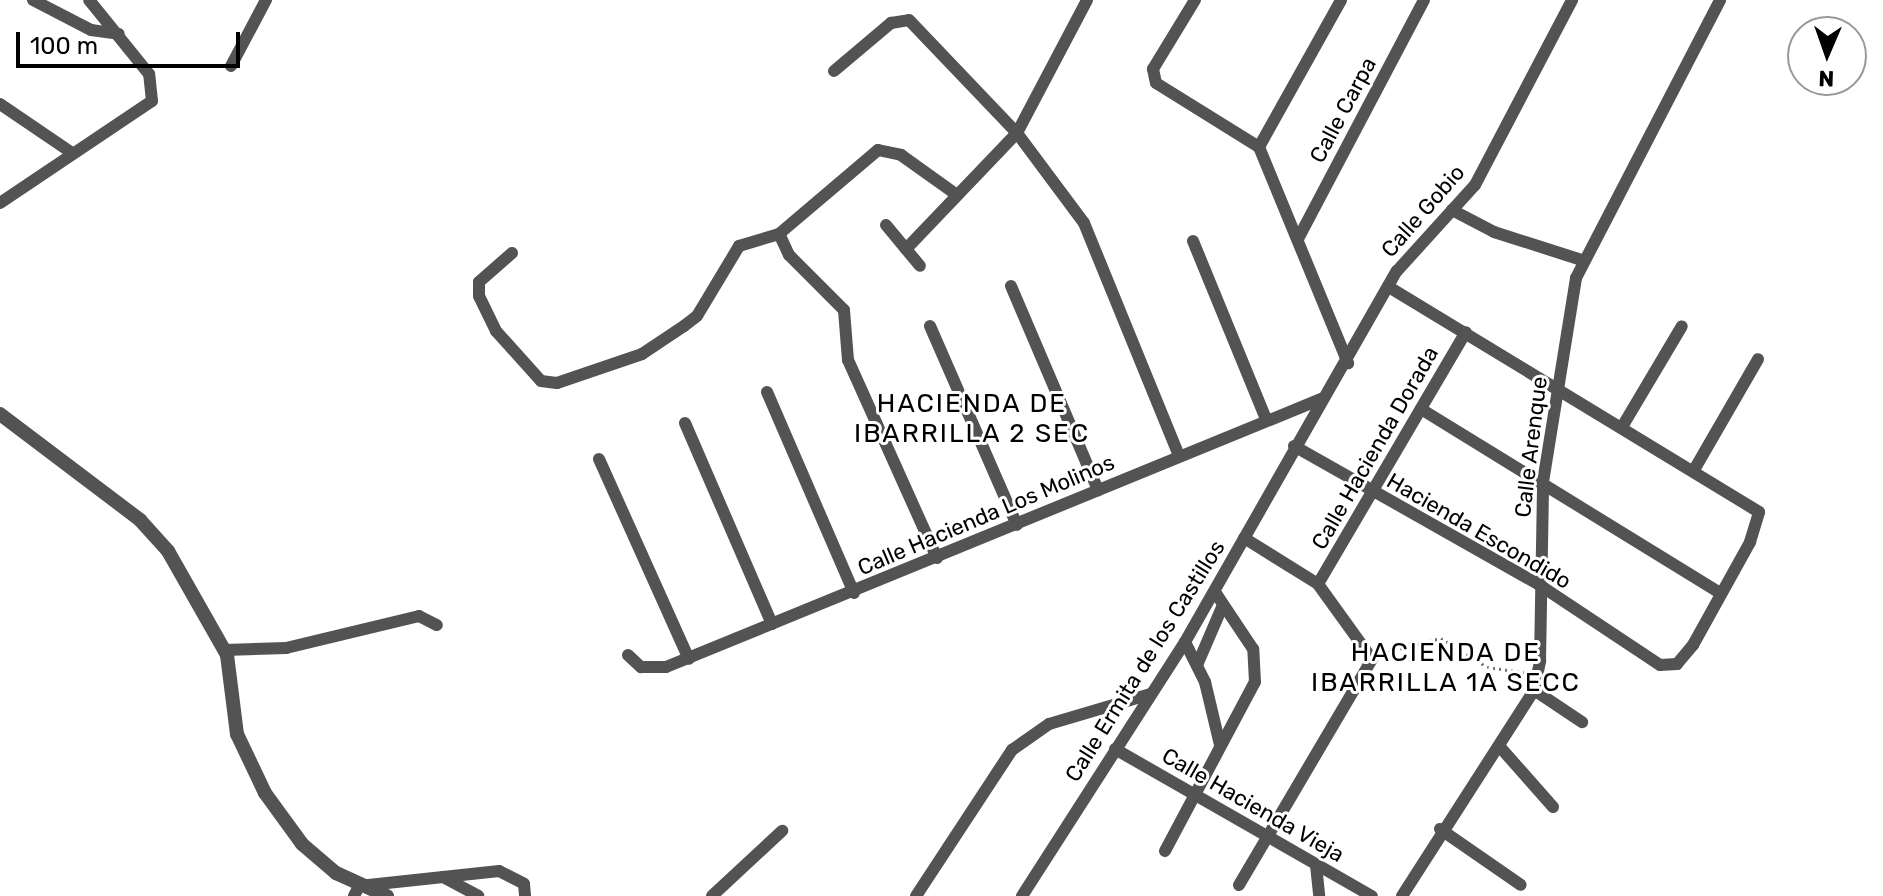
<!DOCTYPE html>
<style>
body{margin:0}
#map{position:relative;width:1883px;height:896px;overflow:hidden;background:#fff;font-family:Rubik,sans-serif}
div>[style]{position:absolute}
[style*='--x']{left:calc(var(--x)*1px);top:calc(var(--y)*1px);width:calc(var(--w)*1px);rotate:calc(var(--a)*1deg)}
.path>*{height:3px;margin-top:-1.5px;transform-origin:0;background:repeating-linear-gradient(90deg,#757575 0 2px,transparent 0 6px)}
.minor>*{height:12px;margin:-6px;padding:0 6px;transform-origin:6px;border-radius:6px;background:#535353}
.tertiary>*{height:14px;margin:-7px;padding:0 7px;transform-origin:7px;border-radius:7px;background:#535353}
span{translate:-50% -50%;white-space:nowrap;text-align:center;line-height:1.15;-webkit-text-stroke:6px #fff;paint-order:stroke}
.street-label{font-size:22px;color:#000}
.quarter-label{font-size:26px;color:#000;letter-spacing:2px}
.north{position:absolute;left:1787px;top:16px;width:80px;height:80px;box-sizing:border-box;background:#fff;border:2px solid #999;border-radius:50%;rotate:182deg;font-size:22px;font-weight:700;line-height:32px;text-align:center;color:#000}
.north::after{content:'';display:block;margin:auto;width:28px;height:36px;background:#000;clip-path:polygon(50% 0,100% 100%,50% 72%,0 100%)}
.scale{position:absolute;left:16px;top:32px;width:224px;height:36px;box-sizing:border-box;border:4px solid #000;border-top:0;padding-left:10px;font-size:24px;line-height:28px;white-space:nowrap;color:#000;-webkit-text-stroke:6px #fff;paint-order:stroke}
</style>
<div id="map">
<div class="path">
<div style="--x:1383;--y:654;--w:60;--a:-15.4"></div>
<div style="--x:1441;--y:638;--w:54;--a:32.2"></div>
<div style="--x:1487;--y:667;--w:37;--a:8"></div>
</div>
<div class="minor">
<div style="--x:33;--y:0;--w:65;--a:27.3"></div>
<div style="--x:91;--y:30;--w:28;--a:8"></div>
<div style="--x:1195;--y:0;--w:81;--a:121.3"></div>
<div style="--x:1153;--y:69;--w:14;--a:78"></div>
<div style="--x:1156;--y:83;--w:121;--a:31.9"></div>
<div style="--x:1259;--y:147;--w:234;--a:67.6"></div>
<div style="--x:231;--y:66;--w:75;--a:-62.1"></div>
<div style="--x:834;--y:71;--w:75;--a:-40.1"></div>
<div style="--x:891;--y:23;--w:18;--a:-9"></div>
<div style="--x:909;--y:20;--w:156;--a:46.3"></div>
<div style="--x:1017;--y:133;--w:112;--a:53.3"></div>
<div style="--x:1084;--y:223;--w:252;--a:67.8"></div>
<div style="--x:0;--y:104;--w:87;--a:34.2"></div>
<div style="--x:1259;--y:147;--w:168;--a:-60.8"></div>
<div style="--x:0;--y:203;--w:183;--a:-33.9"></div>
<div style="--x:152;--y:101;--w:27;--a:-96"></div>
<div style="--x:149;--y:74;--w:95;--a:-129"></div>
<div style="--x:1452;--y:210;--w:47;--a:27.6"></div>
<div style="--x:1494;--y:232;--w:92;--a:17.7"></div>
<div style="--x:886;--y:225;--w:53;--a:50.3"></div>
<div style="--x:1298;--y:239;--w:270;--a:-62.2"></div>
<div style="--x:1193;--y:241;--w:192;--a:67.7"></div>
<div style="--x:906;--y:249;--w:161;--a:-46.3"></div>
<div style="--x:1017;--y:133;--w:150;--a:-62.2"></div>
<div style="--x:512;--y:253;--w:44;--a:138.7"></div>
<div style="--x:479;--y:282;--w:14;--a:90"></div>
<div style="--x:479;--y:296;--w:39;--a:64"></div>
<div style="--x:496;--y:331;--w:67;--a:48"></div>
<div style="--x:541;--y:381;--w:16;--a:7"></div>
<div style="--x:557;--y:383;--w:90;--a:-18.8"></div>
<div style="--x:642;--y:354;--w:50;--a:-33.7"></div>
<div style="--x:684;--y:326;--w:16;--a:-38"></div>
<div style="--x:697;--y:316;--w:82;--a:-59"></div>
<div style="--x:739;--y:246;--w:42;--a:-16.7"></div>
<div style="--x:1011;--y:286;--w:222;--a:66.9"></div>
<div style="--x:930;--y:326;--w:217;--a:66.4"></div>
<div style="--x:767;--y:392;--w:219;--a:66.6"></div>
<div style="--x:1421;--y:409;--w:350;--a:31.6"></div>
<div style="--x:685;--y:423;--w:219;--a:66.6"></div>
<div style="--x:1622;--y:427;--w:117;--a:-59.3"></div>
<div style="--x:1294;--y:446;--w:280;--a:29.5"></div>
<div style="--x:1538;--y:584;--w:146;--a:33.6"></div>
<div style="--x:1660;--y:665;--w:17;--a:-3"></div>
<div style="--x:1677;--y:664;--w:25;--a:-50"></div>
<div style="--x:1693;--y:645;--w:118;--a:-61"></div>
<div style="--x:1750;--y:542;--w:31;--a:-73"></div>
<div style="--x:1759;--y:512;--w:434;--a:-148.7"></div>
<div style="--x:599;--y:459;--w:219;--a:65.8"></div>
<div style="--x:1694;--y:470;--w:128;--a:-60"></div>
<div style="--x:937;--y:558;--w:217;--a:-114.2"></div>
<div style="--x:848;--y:360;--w:50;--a:-94.6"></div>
<div style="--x:844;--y:310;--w:78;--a:-135"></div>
<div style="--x:789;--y:255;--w:23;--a:-115"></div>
<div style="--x:779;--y:234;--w:130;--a:-40.3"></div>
<div style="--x:878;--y:150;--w:24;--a:12"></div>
<div style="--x:901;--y:155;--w:69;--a:35.5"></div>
<div style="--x:1318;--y:584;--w:292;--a:-59.6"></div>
<div style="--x:1185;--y:642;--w:45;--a:63.4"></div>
<div style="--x:1205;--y:682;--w:65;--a:76.6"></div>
<div style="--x:224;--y:650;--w:62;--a:-1.8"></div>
<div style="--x:286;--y:648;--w:137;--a:-13.5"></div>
<div style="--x:419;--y:616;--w:20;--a:27"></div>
<div style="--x:628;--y:655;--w:18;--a:43"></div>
<div style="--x:641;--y:667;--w:25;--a:0"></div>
<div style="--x:666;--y:667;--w:708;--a:-22.25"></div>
<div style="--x:1198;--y:663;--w:63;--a:-66.7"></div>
<div style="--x:1534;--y:690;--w:58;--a:33.7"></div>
<div style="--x:1500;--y:747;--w:80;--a:48.5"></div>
<div style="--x:1115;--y:749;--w:296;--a:29.8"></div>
<div style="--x:1440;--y:829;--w:98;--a:34.7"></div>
<div style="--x:1165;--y:851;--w:191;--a:-62"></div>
<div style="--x:1255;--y:682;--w:33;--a:-93"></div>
<div style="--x:1253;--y:649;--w:69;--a:-123.7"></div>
<div style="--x:1316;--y:865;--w:31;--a:84"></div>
<div style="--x:443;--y:877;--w:40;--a:28"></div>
<div style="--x:1239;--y:885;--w:262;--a:-59.5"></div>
<div style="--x:1372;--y:659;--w:92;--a:-125.8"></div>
<div style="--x:1318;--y:584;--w:87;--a:-148.1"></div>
<div style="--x:354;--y:896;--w:11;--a:-63"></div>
<div style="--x:359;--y:886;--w:141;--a:-6.1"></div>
<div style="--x:499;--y:871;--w:28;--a:27"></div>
<div style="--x:524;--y:884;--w:12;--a:85"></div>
<div style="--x:712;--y:896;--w:96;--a:-42.9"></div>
<div style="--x:916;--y:896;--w:175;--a:-56.7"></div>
<div style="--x:1012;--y:750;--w:45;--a:-35.1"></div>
<div style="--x:1049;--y:724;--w:105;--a:-16.5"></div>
<div style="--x:1022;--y:896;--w:302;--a:-57.3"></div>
<div style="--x:1185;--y:642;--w:427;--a:-60.3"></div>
<div style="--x:1397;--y:271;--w:116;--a:-47.8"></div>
<div style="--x:1475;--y:185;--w:209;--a:-62.3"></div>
<div style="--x:1402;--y:896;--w:245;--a:-57.3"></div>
<div style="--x:1534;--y:690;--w:30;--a:-78"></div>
<div style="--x:1540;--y:661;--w:179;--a:-89"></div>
<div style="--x:1543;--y:482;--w:207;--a:-80.8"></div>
<div style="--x:1576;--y:278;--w:313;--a:-62.6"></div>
</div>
<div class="tertiary">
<div style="--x:0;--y:414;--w:176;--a:37.1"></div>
<div style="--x:140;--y:520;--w:42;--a:47.9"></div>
<div style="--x:168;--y:551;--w:120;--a:60.4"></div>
<div style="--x:227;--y:655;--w:80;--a:82.8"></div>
<div style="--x:237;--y:734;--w:65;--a:64.6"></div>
<div style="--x:265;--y:793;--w:63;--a:54"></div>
<div style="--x:302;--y:844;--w:45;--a:40.5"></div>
<div style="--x:336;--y:873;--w:56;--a:24.3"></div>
</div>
<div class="street-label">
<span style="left:1343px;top:110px;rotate:-62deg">Calle Carpa</span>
<span style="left:1423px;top:211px;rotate:-49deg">Calle Gobio</span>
<span style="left:1531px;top:447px;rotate:-83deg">Calle Arenque</span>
<span style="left:1375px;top:448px;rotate:-60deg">Calle Hacienda Dorada</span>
<span style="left:986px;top:515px;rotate:-23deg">Calle Hacienda Los Molinos</span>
<span style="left:1479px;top:531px;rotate:30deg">Hacienda Escondido</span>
<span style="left:1145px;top:661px;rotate:-58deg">Calle Ermita de los Castillos</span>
<span style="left:1253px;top:805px;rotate:30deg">Calle Hacienda Vieja</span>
</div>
<div class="quarter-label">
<span style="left:972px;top:419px">HACIENDA DE<br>IBARRILLA 2 SEC</span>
<span style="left:1446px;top:668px">HACIENDA DE<br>IBARRILLA 1A SECC</span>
</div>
<div class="north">N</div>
<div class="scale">100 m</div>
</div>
